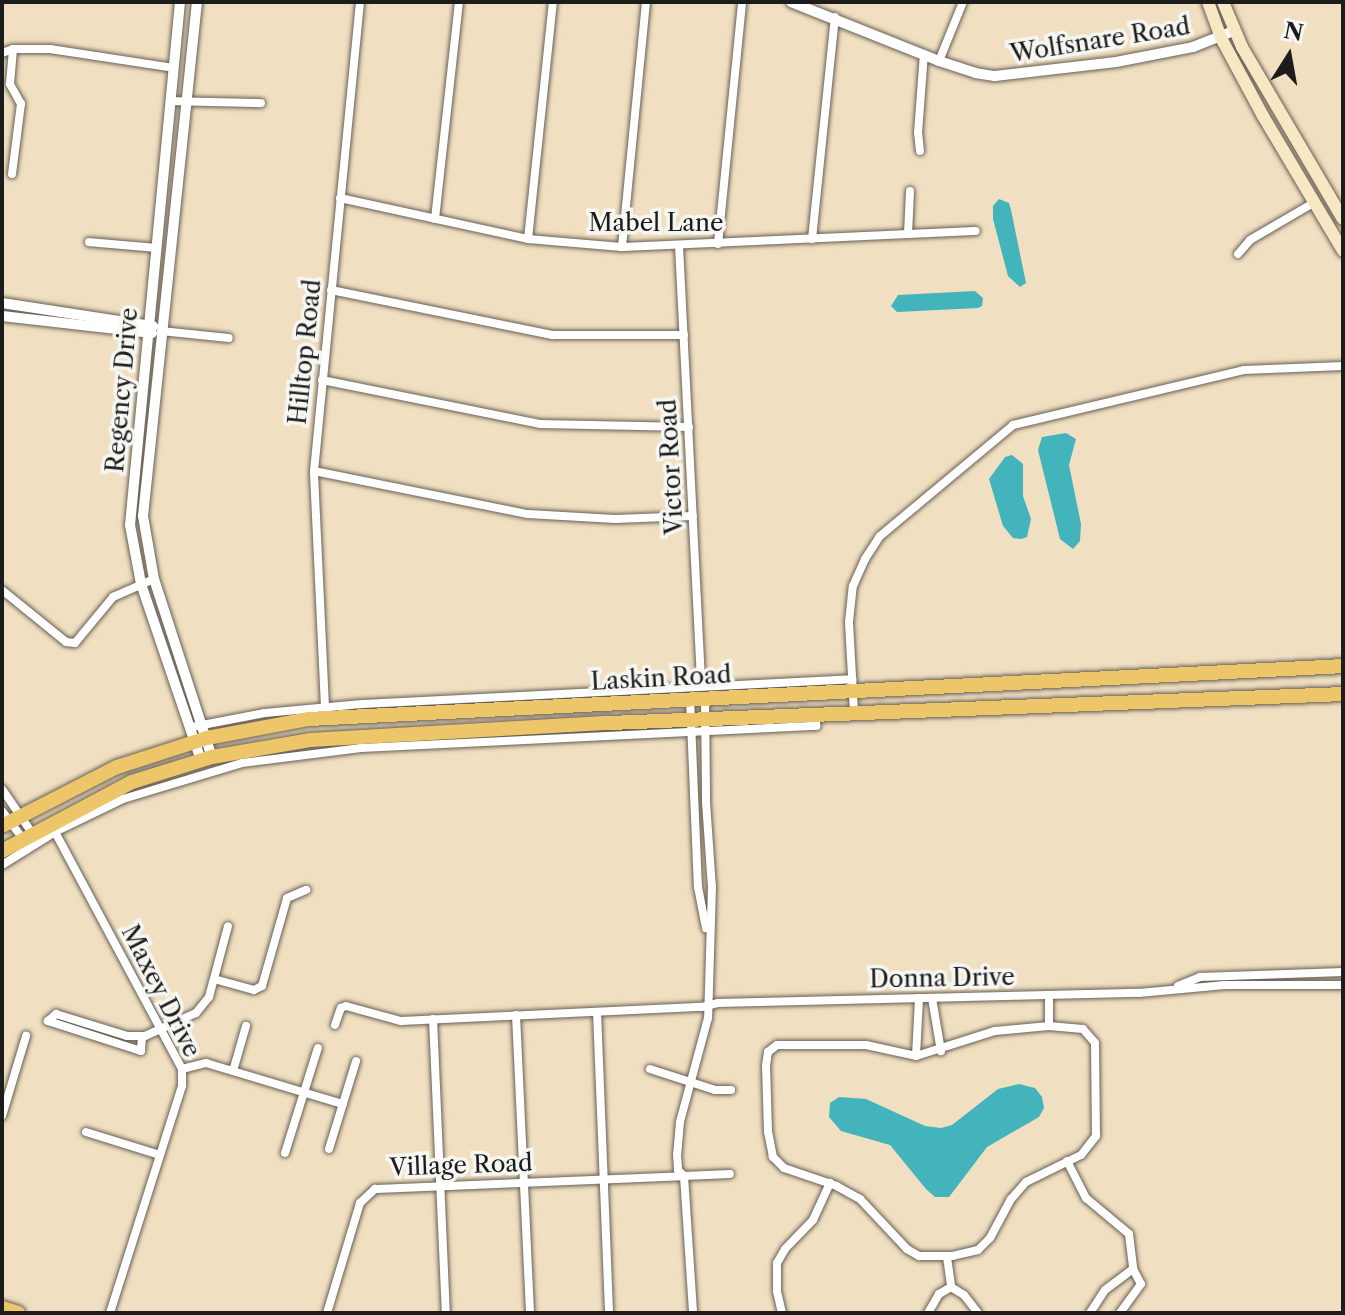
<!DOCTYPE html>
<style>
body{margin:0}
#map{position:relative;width:1345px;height:1315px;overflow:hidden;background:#f1dfc1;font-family:"Libre Caslon Text",serif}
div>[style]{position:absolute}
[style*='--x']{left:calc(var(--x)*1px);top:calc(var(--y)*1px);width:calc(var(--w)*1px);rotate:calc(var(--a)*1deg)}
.water>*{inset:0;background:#43b3bc}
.roads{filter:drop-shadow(0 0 2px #676056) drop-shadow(0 0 2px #676056)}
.minor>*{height:8px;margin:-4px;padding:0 4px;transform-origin:4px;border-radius:4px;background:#fff}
.tertiary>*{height:10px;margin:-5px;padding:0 5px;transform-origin:5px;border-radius:5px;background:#fff}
.secondary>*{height:12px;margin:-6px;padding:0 6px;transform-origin:6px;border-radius:6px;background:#f7e8c3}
.primary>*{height:14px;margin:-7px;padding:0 7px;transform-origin:7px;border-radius:7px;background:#ecc669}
span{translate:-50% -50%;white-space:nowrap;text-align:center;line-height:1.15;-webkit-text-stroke:7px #f6f6f2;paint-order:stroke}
.street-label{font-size:24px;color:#1c1c1c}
.frame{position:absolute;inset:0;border:4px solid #1c1c1c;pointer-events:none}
.north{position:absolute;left:1249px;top:16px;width:80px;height:80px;-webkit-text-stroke:6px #f6f6f2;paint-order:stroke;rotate:11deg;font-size:22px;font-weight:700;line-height:32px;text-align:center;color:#1c1c1c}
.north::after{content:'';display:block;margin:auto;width:28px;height:36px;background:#1c1c1c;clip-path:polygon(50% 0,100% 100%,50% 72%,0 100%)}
</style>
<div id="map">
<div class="water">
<div style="clip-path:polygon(999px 199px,1009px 203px,1011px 210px,1026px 283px,1020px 287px,1008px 276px,993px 219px,993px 206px)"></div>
<div style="clip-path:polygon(975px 291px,983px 298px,982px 306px,978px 308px,897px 312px,891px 306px,898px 295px)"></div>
<div style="clip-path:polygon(1066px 433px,1076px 439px,1069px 465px,1081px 524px,1080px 541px,1073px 549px,1060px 539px,1038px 450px,1042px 437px)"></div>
<div style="clip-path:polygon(1012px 455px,1023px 464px,1023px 496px,1031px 519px,1027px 537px,1021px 539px,1013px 538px,1003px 526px,989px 479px,1005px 457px)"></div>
<div style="clip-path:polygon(1019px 1084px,1035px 1088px,1042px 1097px,1044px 1108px,1039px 1117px,987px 1147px,949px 1197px,935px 1197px,926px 1189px,890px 1145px,841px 1131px,829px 1117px,830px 1103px,839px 1097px,866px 1099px,925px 1126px,941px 1128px,952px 1125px,998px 1089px)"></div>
</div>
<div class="roads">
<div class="minor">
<div style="--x:2;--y:53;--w:12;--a:-20"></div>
<div style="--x:13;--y:49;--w:37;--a:0"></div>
<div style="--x:50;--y:49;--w:125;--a:8.7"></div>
<div style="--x:939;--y:61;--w:64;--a:-67.9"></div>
<div style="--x:171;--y:101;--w:90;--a:1.3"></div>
<div style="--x:920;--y:151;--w:18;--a:-96"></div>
<div style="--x:918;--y:133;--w:79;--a:-85.7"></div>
<div style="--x:12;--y:174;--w:71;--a:-82.7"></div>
<div style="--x:21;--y:104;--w:23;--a:-119"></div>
<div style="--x:10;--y:84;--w:35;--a:-85"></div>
<div style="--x:340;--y:198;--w:192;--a:12.3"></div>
<div style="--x:528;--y:239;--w:94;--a:4.9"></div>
<div style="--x:622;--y:247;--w:354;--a:-2.6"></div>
<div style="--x:435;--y:219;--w:218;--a:-83.7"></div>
<div style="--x:908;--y:234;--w:43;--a:-87.3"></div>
<div style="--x:528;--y:239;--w:238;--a:-84"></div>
<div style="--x:812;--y:239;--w:223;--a:-84.1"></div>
<div style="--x:89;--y:242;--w:67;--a:5.1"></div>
<div style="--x:718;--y:244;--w:243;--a:-84.3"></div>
<div style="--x:679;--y:246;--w:441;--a:87.1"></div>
<div style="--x:622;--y:247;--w:246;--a:-84.4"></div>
<div style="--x:1238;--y:254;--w:18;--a:-49"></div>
<div style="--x:1250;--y:240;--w:75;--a:-30.3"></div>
<div style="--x:331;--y:290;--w:227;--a:11.5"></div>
<div style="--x:553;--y:335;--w:131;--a:0"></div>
<div style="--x:161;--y:331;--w:68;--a:5.9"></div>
<div style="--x:322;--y:380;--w:222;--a:11.4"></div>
<div style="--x:540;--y:424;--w:149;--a:1.2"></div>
<div style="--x:314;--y:471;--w:218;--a:11.4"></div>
<div style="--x:528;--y:514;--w:87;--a:3.3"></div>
<div style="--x:615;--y:519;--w:78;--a:-2.2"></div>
<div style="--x:2;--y:590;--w:82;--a:39.1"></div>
<div style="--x:66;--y:642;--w:9;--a:6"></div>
<div style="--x:75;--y:643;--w:60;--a:-50.4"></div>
<div style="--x:113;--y:597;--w:45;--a:-23.7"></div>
<div style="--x:690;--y:698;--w:189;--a:87.6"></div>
<div style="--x:698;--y:887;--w:42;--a:79"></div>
<div style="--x:705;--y:698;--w:104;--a:89.4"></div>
<div style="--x:706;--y:802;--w:85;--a:86"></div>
<div style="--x:712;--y:887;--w:131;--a:91.7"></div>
<div style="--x:708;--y:1018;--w:108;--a:105.1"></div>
<div style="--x:680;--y:1122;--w:32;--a:95"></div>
<div style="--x:677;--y:1154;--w:16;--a:86"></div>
<div style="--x:678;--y:1170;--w:8;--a:45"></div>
<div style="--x:684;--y:1176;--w:46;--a:-2.5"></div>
<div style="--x:325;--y:707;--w:236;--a:-92.7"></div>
<div style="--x:314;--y:471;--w:471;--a:-84.4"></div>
<div style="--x:854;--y:712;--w:90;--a:-93.2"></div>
<div style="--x:849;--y:622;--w:36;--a:-84"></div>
<div style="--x:853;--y:586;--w:30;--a:-66"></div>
<div style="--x:865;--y:559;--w:27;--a:-57"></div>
<div style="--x:880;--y:536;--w:173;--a:-39.8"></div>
<div style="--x:1013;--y:425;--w:237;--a:-13.4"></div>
<div style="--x:1244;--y:370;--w:99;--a:-2.3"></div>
<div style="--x:192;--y:727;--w:74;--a:-10.9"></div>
<div style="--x:265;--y:713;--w:97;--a:-5.3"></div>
<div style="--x:362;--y:704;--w:491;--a:-2.9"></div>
<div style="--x:2;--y:789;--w:53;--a:55.7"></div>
<div style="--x:2;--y:811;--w:34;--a:53"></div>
<div style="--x:55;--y:832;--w:269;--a:61.8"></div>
<div style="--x:182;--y:1069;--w:17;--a:90"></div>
<div style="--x:182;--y:1086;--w:238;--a:107.6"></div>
<div style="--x:2;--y:865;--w:62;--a:-31.9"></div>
<div style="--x:55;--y:832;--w:76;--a:-25.9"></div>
<div style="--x:123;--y:799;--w:124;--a:-16.8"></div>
<div style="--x:242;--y:763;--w:120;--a:-7.2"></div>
<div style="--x:361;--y:748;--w:456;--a:-2.8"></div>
<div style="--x:816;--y:726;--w:12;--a:-90"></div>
<div style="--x:214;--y:979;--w:41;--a:15.4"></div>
<div style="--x:254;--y:990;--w:9;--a:-27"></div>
<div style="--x:262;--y:986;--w:91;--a:-74.1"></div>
<div style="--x:287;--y:898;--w:21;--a:-23"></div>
<div style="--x:1178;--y:986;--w:24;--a:-22"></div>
<div style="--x:1200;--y:977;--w:143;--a:-2"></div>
<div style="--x:1049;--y:995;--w:31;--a:90"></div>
<div style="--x:932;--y:998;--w:54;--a:80.4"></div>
<div style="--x:597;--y:1012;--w:301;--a:87.7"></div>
<div style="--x:516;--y:1015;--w:298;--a:87.3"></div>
<div style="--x:433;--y:1019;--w:294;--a:87.5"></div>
<div style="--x:335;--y:1025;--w:18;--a:-71"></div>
<div style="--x:341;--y:1008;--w:5;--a:-22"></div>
<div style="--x:346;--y:1006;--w:57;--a:15.3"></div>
<div style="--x:401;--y:1021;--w:301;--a:-2.7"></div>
<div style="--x:702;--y:1007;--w:16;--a:-14"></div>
<div style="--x:718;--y:1003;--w:421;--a:-1.4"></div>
<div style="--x:1139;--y:993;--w:86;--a:-5.3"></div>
<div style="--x:1225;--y:985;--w:118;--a:0"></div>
<div style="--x:1049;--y:1026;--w:34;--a:5"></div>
<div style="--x:1083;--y:1029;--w:18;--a:49"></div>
<div style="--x:1095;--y:1043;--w:93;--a:89.4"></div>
<div style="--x:1096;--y:1136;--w:24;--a:128"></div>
<div style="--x:1081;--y:1155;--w:61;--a:153.9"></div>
<div style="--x:1026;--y:1182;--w:23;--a:131"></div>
<div style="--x:1011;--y:1199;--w:44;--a:118.3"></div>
<div style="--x:990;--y:1238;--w:17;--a:135"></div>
<div style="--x:978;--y:1250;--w:26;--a:167"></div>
<div style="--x:953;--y:1256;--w:34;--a:180"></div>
<div style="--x:919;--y:1256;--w:14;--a:-150"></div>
<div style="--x:907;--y:1249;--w:69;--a:-133.2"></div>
<div style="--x:860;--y:1199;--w:26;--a:-151"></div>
<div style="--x:837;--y:1186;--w:56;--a:-161.2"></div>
<div style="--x:784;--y:1168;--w:16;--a:-135"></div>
<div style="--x:773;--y:1157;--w:25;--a:-101"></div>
<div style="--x:768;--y:1132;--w:66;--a:-91.7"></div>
<div style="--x:766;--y:1066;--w:14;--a:-82"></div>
<div style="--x:768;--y:1052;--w:11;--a:-38"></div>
<div style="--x:777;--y:1045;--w:89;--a:0"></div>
<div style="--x:866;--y:1045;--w:51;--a:12.4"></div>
<div style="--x:916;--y:1056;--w:83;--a:-17.6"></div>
<div style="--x:995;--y:1031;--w:54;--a:-5.3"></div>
<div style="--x:142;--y:1036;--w:15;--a:94"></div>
<div style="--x:141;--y:1051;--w:98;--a:-162.1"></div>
<div style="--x:48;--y:1021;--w:11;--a:-41"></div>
<div style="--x:56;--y:1014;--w:74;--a:17.2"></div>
<div style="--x:127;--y:1036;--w:18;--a:0"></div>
<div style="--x:145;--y:1036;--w:56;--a:-24.3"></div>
<div style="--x:196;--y:1013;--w:21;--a:-51"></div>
<div style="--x:209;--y:997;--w:73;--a:-75"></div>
<div style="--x:916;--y:1056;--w:58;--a:-87"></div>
<div style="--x:182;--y:1069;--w:25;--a:-14"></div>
<div style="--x:206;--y:1063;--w:143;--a:16.7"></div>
<div style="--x:650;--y:1069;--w:68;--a:17.9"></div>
<div style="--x:715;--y:1090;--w:16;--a:0"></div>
<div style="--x:233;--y:1071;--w:47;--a:-73.9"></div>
<div style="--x:2;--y:1116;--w:84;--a:-73.3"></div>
<div style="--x:86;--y:1132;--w:77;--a:17.3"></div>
<div style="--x:329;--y:1149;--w:92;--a:-72.9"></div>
<div style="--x:285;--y:1153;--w:110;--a:-72.6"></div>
<div style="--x:1067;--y:1161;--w:42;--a:62.8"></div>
<div style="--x:1086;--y:1198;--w:56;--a:39.9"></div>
<div style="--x:1129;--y:1234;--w:35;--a:83"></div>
<div style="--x:947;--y:1257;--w:30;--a:82"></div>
<div style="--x:327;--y:1313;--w:115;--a:-73.3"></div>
<div style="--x:360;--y:1203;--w:21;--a:-43"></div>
<div style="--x:375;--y:1189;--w:309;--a:-2.4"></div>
<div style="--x:684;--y:1176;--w:137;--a:86.2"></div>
<div style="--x:782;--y:1313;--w:23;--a:-103"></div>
<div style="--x:777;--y:1291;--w:28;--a:-90"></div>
<div style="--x:777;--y:1263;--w:16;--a:-60"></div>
<div style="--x:785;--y:1249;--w:40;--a:-46"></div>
<div style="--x:813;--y:1220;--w:41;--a:-65.3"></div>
<div style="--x:928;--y:1313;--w:22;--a:-60"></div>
<div style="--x:939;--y:1294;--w:14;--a:-30"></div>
<div style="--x:951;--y:1287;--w:15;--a:32"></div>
<div style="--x:964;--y:1295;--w:23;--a:52"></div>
<div style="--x:1090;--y:1313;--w:27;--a:-57"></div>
<div style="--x:1105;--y:1290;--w:35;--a:-37"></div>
<div style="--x:1133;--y:1269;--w:17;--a:62"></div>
<div style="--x:1141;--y:1284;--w:36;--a:126"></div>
</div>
<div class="tertiary">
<div style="--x:180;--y:2;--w:525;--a:95.46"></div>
<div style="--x:130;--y:525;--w:60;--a:79.4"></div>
<div style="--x:141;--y:584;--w:186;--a:71.2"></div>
<div style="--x:197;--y:2;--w:517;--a:96"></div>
<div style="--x:143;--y:516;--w:64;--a:80.1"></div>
<div style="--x:154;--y:579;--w:187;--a:72"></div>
<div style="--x:791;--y:2;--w:159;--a:21.7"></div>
<div style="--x:939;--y:61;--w:38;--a:18"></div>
<div style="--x:975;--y:73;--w:20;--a:9"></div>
<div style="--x:995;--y:76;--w:122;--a:-6.6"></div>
<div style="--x:1116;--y:62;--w:78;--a:-11"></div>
<div style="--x:1193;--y:47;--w:43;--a:-21.8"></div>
<div style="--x:2;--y:303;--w:153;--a:8.7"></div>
<div style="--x:2;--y:316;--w:151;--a:6.5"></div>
</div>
<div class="secondary">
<div style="--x:1208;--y:2;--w:38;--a:70"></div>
<div style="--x:1221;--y:38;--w:89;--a:61.7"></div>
<div style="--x:1263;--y:116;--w:157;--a:59.3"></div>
<div style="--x:1223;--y:2;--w:49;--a:67.1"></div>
<div style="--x:1242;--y:47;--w:199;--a:59.6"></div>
</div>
<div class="primary">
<div style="--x:2;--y:826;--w:129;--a:-27.2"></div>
<div style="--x:117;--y:767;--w:95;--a:-17.9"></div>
<div style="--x:207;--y:738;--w:104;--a:-10.6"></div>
<div style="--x:309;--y:719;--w:1035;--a:-2.93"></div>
<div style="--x:2;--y:851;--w:147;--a:-28"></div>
<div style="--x:132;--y:782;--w:84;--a:-17.4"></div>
<div style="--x:212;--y:757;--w:99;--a:-9.8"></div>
<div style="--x:310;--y:740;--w:299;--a:-3.3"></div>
<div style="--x:609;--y:723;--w:735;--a:-2.26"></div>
<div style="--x:2;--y:1308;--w:17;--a:17"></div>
</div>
</div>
<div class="street-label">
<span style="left:1100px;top:40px;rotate:-9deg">Wolfsnare Road</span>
<span style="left:656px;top:223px">Mabel Lane</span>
<span style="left:305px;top:352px;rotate:-84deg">Hilltop Road</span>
<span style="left:122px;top:390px;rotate:-85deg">Regency Drive</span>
<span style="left:671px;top:467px;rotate:-93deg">Victor Road</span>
<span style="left:661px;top:678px;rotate:-3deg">Laskin Road</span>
<span style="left:942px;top:978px;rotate:-1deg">Donna Drive</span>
<span style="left:161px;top:991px;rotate:63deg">Maxey Drive</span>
<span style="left:461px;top:1165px;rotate:-2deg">Village Road</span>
</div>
<div class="frame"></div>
<div class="north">N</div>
</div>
